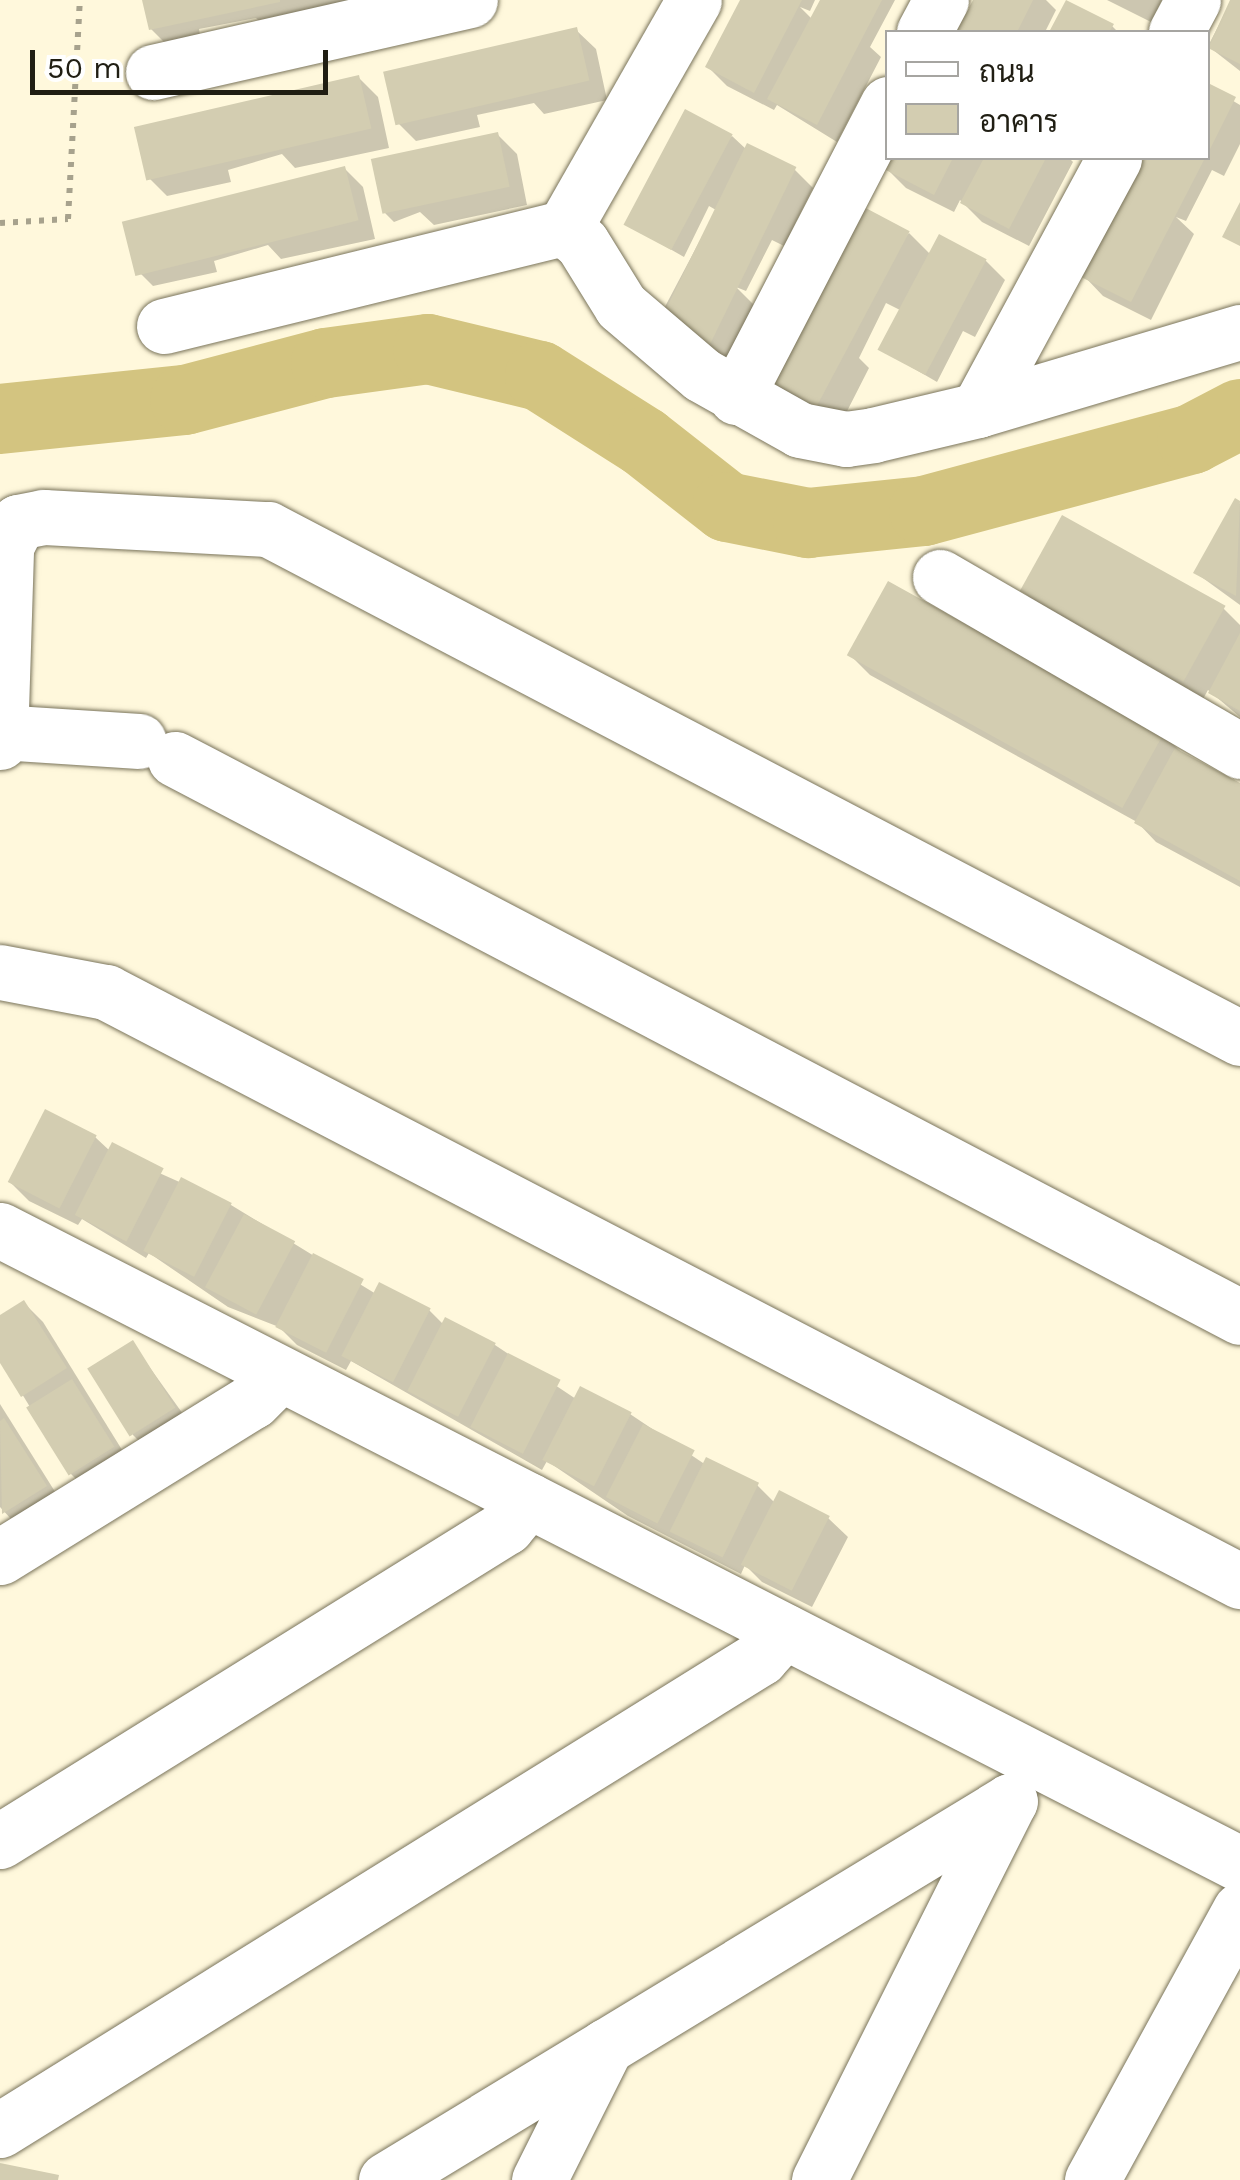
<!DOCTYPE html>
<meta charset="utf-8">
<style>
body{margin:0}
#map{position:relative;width:1240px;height:2180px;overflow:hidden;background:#fff8dc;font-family:"Work Sans",Sarabun,sans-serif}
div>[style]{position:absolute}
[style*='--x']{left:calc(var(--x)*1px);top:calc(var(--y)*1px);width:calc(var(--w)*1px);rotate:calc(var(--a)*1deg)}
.shadow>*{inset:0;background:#0003}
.river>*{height:70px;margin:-35px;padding:0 35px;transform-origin:35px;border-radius:35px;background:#d3c480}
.building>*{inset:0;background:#d3cdb1;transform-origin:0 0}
.path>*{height:6px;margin-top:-3px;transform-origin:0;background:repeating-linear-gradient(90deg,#a7a28d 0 5px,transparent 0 13px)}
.roads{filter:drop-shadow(0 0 2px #7a745b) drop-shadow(0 0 2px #7a745b)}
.minor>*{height:55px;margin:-27.5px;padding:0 27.5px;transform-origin:27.5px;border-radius:27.5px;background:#fff}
span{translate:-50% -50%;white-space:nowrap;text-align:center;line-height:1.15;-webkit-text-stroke:9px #fff;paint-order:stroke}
.legend{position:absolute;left:885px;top:30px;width:325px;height:130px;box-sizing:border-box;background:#fff;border:2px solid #a6a5a1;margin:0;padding:12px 18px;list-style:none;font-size:30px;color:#201e13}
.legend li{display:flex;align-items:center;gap:20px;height:50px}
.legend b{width:50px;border:2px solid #a6a5a1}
.scale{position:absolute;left:30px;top:50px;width:298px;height:45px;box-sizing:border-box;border:5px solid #201e13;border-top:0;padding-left:12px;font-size:30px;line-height:35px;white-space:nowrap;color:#201e13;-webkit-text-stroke:8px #fff;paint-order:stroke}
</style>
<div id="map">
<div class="shadow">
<div style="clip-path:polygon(145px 0,358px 0,266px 28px,256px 18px,199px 29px,201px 41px,170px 48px,151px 29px)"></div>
<div style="clip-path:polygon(743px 0,815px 0,810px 11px,800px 7px,813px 20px,823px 0,895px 0,870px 47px,881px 57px,837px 142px,777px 105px,774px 110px,727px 86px,708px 67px)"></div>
<div style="clip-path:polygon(975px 0,1046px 0,1056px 10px,1045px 32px,959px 32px)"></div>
<div style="clip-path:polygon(1107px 0,1162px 0,1151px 22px)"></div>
<div style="clip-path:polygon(1232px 0,1240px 0,1240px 71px,1208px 46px)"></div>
<div style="clip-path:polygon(1067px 3px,1112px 26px,1118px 32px,1052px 32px)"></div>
<div style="clip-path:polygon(576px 30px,596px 49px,607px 100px,544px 114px,534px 103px,477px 115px,480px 127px,416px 141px,397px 122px)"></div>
<div style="clip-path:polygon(359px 78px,378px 97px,389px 148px,295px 168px,282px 154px,228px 170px,231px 182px,167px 196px,148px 177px)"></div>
<div style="clip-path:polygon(1208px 86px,1240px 105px,1240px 144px,1224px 176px,1212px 170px,1186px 221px,1176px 217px,1194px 234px,1151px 320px,1103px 296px,1084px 276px,1146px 158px,1208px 158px)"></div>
<div style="clip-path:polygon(498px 135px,517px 154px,527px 205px,434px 225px,420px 212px,394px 222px,385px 213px)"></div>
<div style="clip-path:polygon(732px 136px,747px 150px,794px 169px,813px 188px,784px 246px,772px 240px,746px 291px,736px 287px,754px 305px,725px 362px,659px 318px,716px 210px,709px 206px,684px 257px,628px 225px)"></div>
<div style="clip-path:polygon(893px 158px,1069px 158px,1073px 162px,1029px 246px,982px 222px,960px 200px,954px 212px,906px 188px,887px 169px)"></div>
<div style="clip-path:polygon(344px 168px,363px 187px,375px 239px,281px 259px,268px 245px,214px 261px,217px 272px,153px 286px,134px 267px)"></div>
<div style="clip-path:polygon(909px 233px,931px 255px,986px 261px,1005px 280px,975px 337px,963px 331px,937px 382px,882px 350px,902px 311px,886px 303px,859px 358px,869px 368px,840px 425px,793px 401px,774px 382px)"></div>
<div style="clip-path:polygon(1236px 502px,1240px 504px,1240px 605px,1196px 573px)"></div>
<div style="clip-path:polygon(1023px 591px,1224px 609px,1240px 625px,1240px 717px,1208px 690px,1203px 699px,1042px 610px)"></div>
<div style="clip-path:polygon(851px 656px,1163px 734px,1182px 753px,1240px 786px,1240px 887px,1156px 842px,1137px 822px,870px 675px)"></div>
<div style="clip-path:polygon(95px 1137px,110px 1151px,231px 1205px,376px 1294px,429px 1310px,444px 1325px,495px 1345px,576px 1399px,630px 1414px,706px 1465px,757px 1485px,775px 1503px,828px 1518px,848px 1537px,812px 1607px,762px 1582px,745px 1565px,741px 1574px,628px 1516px,547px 1461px,542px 1470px,351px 1361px,346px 1370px,297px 1345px,279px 1327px,228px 1307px,149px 1253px,146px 1258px,82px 1219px,78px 1225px,29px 1201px,10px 1182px)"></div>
<div style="clip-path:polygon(24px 1303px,43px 1322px,132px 1466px,90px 1493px,71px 1474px,0 1358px,0 1318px)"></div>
<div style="clip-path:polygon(133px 1344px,193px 1428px,152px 1454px,133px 1435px)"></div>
<div style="clip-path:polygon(0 1404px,64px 1506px,23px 1532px,0 1507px)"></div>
</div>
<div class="river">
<div style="--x:0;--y:419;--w:186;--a:-5.9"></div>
<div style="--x:185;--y:400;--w:146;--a:-14.7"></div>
<div style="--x:326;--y:363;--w:103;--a:-7.8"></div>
<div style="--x:428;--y:349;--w:115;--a:13.6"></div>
<div style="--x:540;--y:376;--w:123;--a:32.4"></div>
<div style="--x:644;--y:442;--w:105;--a:38.1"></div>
<div style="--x:727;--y:507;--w:83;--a:11.2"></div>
<div style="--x:808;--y:523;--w:117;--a:-5.9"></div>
<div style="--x:924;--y:511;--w:278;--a:-15"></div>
<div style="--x:1192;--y:439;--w:54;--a:-27.5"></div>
</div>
<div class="building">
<div style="clip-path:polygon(142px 0,280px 0,280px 2px,149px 30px)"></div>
<div style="clip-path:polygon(740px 0,802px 0,754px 93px,705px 67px)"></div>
<div style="clip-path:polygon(820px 0,882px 0,817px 125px,767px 99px)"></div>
<div style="clip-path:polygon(973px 0,1033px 0,1017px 32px,956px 32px)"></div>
<div style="clip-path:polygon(1066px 0,1114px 24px,1109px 32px,1049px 32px)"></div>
<div style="clip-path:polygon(1230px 0,1240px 0,1240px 64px,1208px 48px)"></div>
<div style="left:577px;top:27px;width:55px;height:199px;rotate:77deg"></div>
<div style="left:359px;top:75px;width:55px;height:231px;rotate:77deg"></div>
<div style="clip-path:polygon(1208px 83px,1236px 97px,1208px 153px)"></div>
<div style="left:685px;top:109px;width:54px;height:131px;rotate:28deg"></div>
<div style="left:498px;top:132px;width:56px;height:130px;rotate:78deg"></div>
<div style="left:747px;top:143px;width:55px;height:198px;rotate:26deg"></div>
<div style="clip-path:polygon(890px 158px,953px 158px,934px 195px,884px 169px)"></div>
<div style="clip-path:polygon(984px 158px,1046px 158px,1009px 229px,960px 203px)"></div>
<div style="clip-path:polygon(1144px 158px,1205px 158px,1131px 302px,1081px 277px)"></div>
<div style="left:345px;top:166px;width:56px;height:230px;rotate:76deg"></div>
<div style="clip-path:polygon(1240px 202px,1240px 246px,1222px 237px)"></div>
<div style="left:862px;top:206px;width:54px;height:198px;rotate:28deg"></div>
<div style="left:939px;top:234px;width:54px;height:131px;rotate:28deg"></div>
<div style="clip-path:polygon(1235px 498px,1240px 501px,1236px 596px,1193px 573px)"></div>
<div style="left:1062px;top:515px;width:187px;height:87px;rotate:29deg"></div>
<div style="left:888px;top:581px;width:315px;height:85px;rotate:29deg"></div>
<div style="clip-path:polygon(1240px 633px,1240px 711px,1208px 693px)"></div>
<div style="clip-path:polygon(1175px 748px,1240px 783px,1240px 881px,1134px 823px)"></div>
<div style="left:45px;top:1109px;width:58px;height:82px;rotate:27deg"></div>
<div style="left:112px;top:1142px;width:58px;height:82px;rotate:27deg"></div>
<div style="left:181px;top:1177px;width:57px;height:83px;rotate:27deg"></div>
<div style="left:244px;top:1214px;width:58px;height:83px;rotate:28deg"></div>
<div style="left:313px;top:1253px;width:57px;height:83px;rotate:27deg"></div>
<div style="left:379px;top:1282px;width:58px;height:83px;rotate:27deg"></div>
<div style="clip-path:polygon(24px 1300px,67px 1368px,21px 1397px,0 1363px,0 1315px)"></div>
<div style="left:445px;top:1317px;width:57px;height:83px;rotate:27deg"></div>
<div style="left:133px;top:1340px;width:80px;height:54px;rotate:58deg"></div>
<div style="left:508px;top:1353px;width:59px;height:83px;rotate:27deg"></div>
<div style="left:72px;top:1379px;width:80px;height:54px;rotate:58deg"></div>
<div style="left:580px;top:1386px;width:58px;height:83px;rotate:27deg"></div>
<div style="clip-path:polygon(4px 1418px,47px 1486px,2px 1514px,0 1421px)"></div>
<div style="left:643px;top:1424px;width:58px;height:82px;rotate:27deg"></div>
<div style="left:706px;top:1457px;width:59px;height:83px;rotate:26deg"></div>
<div style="left:779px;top:1490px;width:57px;height:84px;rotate:27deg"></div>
<div style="clip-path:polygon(0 2163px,59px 2175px,58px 2180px,0 2180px)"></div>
</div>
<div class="path">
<div style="--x:0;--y:223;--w:68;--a:-3.4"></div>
<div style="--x:68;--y:219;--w:219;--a:-86.9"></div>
</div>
<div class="roads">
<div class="minor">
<div style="--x:924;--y:32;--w:36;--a:-62"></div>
<div style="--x:1176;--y:32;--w:36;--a:-62"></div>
<div style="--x:153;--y:72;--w:325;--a:-12.8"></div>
<div style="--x:564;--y:228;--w:262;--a:-60.3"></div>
<div style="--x:164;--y:326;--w:412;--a:-13.8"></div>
<div style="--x:564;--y:228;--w:23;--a:40"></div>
<div style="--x:582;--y:243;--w:74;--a:58.2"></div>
<div style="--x:621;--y:306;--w:106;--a:40.4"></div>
<div style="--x:702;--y:375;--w:112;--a:29.3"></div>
<div style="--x:800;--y:430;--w:47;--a:11.1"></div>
<div style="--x:846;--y:439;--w:27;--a:-8"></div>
<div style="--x:873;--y:435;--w:108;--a:-13.4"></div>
<div style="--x:978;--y:410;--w:286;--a:-61.6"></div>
<div style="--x:736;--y:397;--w:330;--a:-62.6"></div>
<div style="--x:978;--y:410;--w:273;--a:-16.6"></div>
<div style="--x:940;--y:577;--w:347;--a:30.1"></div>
<div style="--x:0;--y:732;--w:139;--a:3.7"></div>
<div style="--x:0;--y:742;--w:196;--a:-88.2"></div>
<div style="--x:6;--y:546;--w:27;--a:-63"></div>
<div style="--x:18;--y:522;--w:26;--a:-11"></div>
<div style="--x:44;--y:517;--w:224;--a:3.1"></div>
<div style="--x:268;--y:529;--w:1097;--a:27.64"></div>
<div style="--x:175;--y:759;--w:1202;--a:27.65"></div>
<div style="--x:0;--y:972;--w:108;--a:10.7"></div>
<div style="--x:106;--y:992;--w:1278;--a:27.45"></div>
<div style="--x:0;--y:1230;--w:1393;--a:27.08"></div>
<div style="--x:0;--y:1557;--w:297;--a:-31.7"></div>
<div style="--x:253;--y:1401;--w:38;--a:-45"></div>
<div style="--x:0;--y:1841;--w:596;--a:-31.82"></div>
<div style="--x:506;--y:1527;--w:35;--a:-50"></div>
<div style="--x:0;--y:2130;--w:895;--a:-31.84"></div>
<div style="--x:760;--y:1658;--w:36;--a:-48"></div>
<div style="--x:386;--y:2180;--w:730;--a:-31.27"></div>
<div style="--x:539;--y:2180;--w:150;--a:-63.4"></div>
<div style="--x:819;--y:2180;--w:424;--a:-63.3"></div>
<div style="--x:1092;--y:2180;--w:308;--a:-61.3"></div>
</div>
</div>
<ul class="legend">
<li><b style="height:12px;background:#fff"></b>ถนน</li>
<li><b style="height:28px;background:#d3cdb1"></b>อาคาร</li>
</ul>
<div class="scale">50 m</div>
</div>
